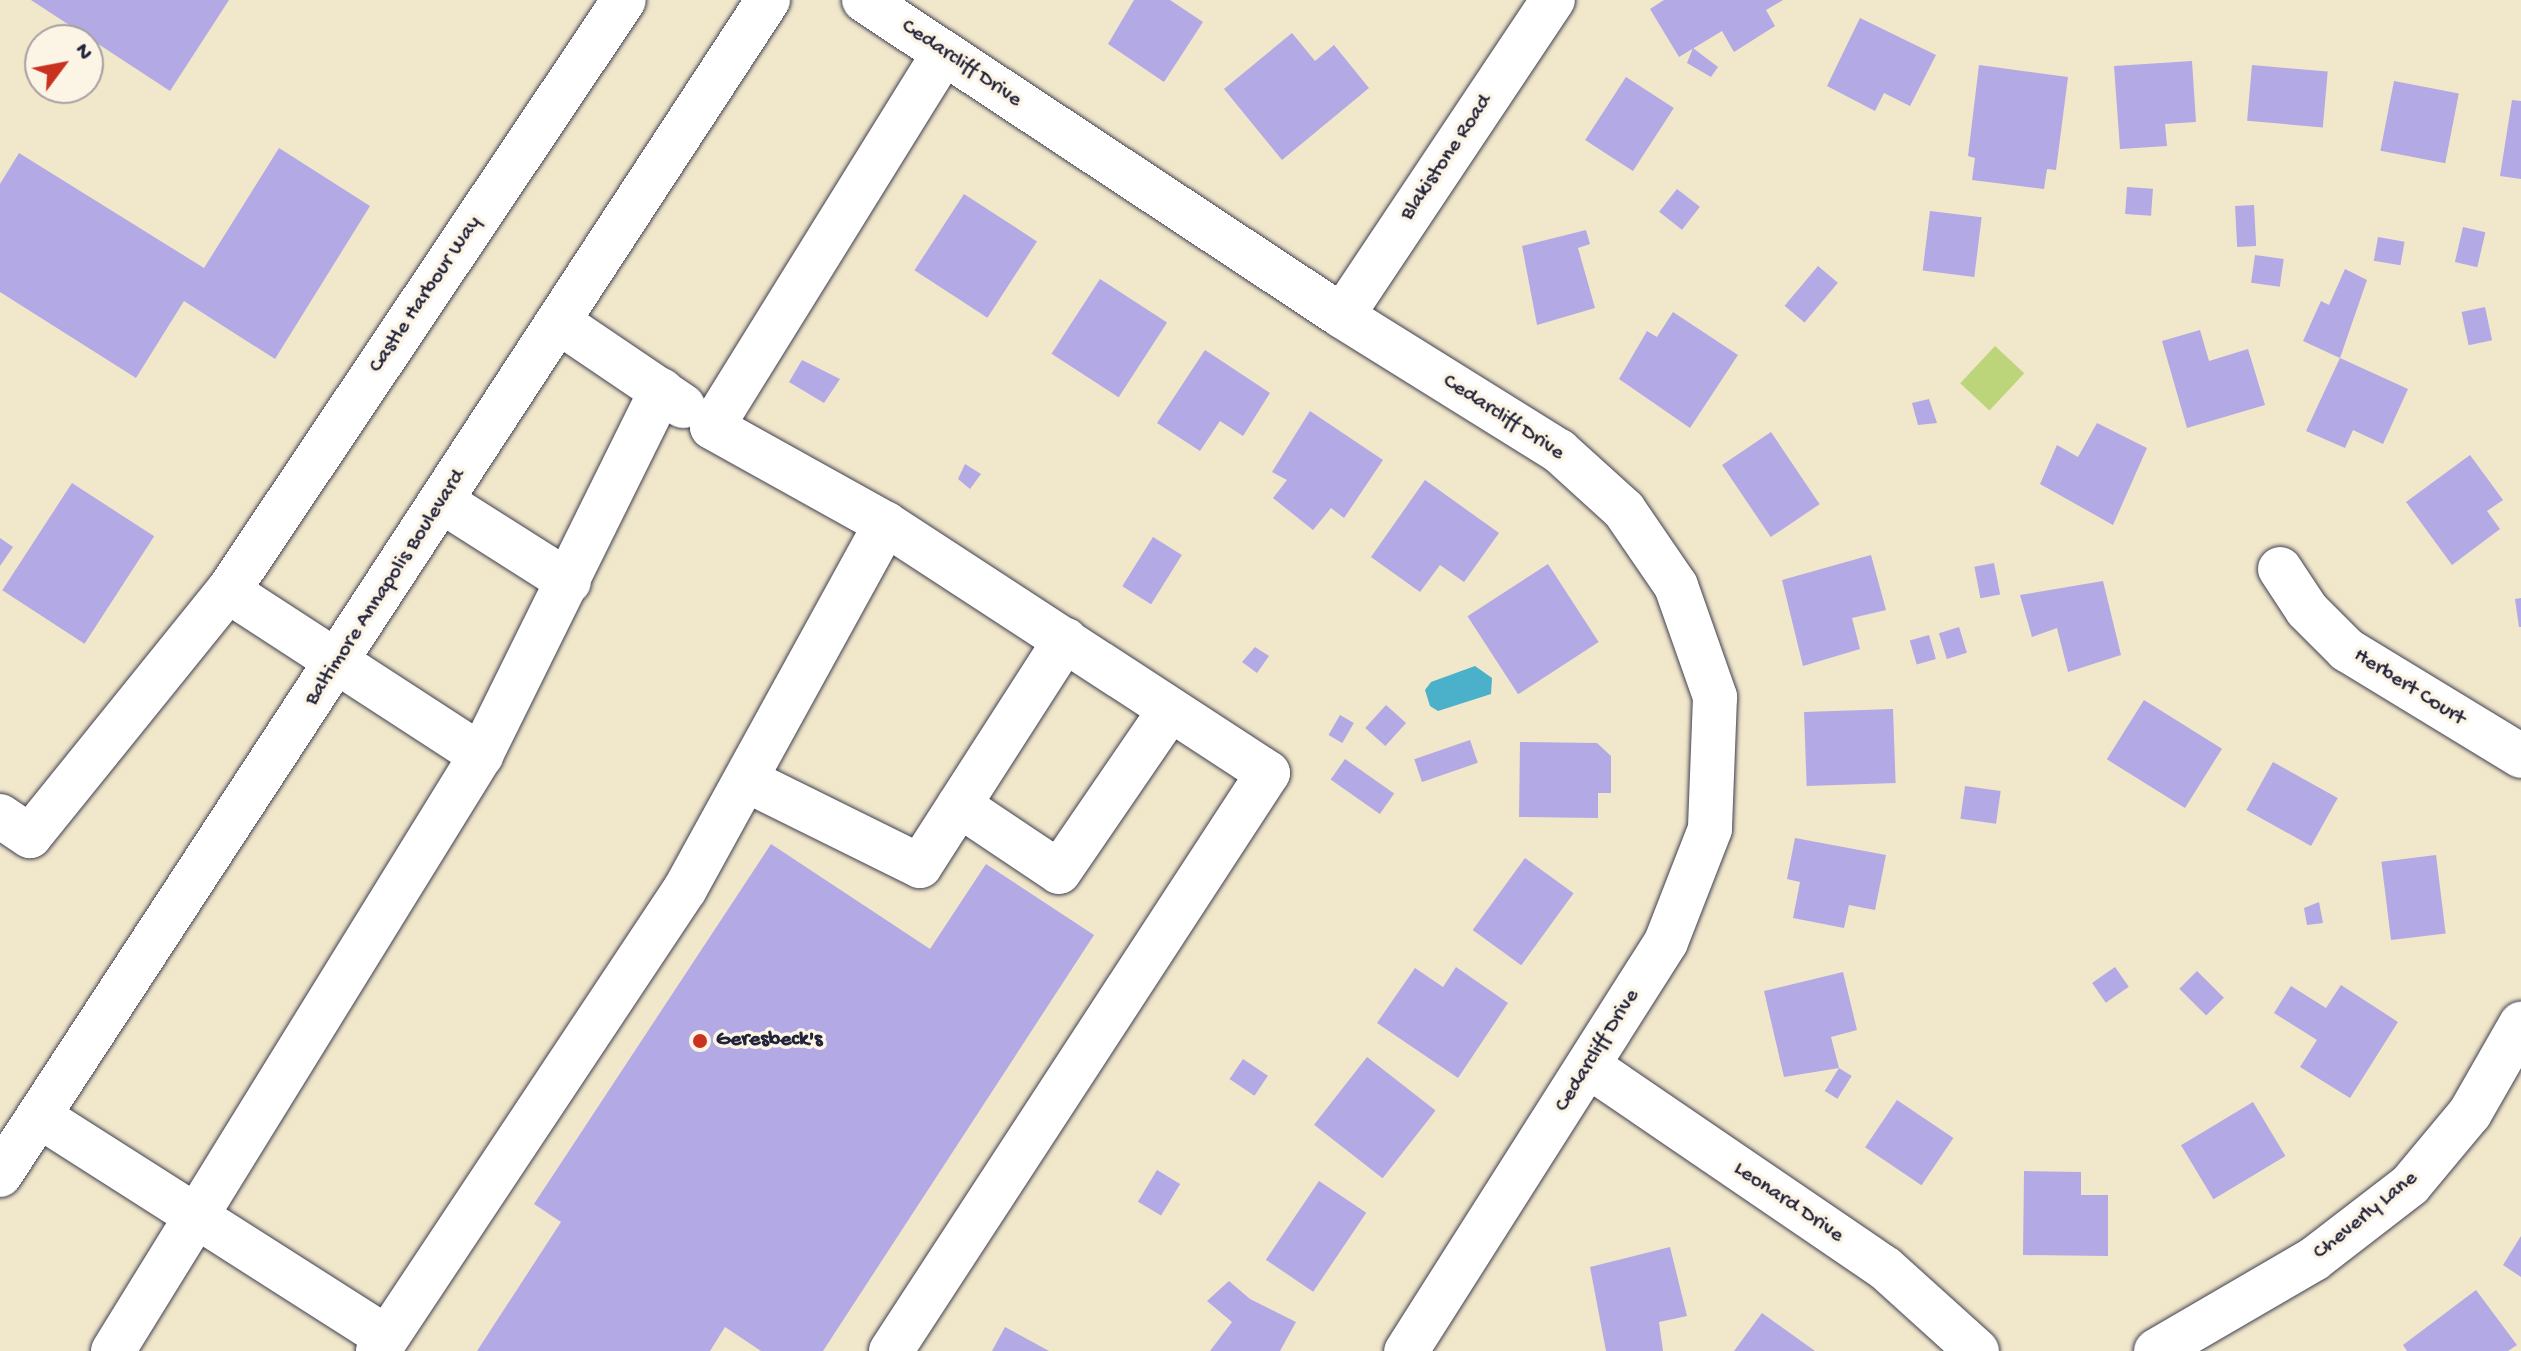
<!DOCTYPE html>
<style>
body{margin:0}
#map{position:relative;width:2521px;height:1351px;overflow:hidden;background:#f1e7cb;font-family:"Gochi Hand",sans-serif}
div>[style]{position:absolute}
[style*='--x']{left:calc(var(--x)*1px);top:calc(var(--y)*1px);width:calc(var(--w)*1px);rotate:calc(var(--a)*1deg)}
.green>*{inset:0;background:#bdd57a;transform-origin:0 0}
.water>*{inset:0;background:#4bb0ca}
.building>*{inset:0;background:#b3a9e4;transform-origin:0 0}
.roads{filter:drop-shadow(0 0 2px #414051) drop-shadow(0 0 2px #414051)}
.minor>*{height:44px;margin:-22px;padding:0 22px;transform-origin:22px;border-radius:22px;background:#fff}
.major>*{height:44px;margin:-22px;padding:0 22px;transform-origin:22px;border-radius:22px;background:#fff}
.dots>*{width:22px;height:22px;translate:-50% -50%;box-sizing:border-box;border:4px solid #fcf5e5;border-radius:50%}
span{translate:-50% -50%;white-space:nowrap;text-align:center;line-height:1.15;-webkit-text-stroke:7px #fcf5e5;paint-order:stroke}
.street-label{font-size:22px;color:#22223b}
.poi-label{font-size:22px;color:#22223b;font-weight:700}
.left{translate:0 -50%;text-align:left}
.north{position:absolute;left:24px;top:24px;width:80px;height:80px;box-sizing:border-box;background:#fcf5e5;border:2px solid #a5a1a1;border-radius:50%;rotate:58deg;font-size:22px;font-weight:700;line-height:32px;text-align:center;color:#22223b}
.north::after{content:'';display:block;margin:auto;width:28px;height:36px;background:#c8321e;clip-path:polygon(50% 0,100% 100%,50% 72%,0 100%)}
</style>
<div id="map">
<div class="green">
<div style="left:1995px;top:346px;width:40px;height:51px;rotate:43deg"></div>
</div>
<div class="water">
<div style="clip-path:polygon(1475px 666px,1492px 678px,1491px 694px,1438px 711px,1430px 706px,1425px 690px,1431px 682px)"></div>
</div>
<div class="building">
<div style="clip-path:polygon(31px 0,229px 0,170px 91px)"></div>
<div style="clip-path:polygon(1134px 0,1170px 0,1203px 22px,1164px 82px,1108px 44px)"></div>
<div style="clip-path:polygon(1664px 0,1783px 0,1766px 10px,1775px 26px,1734px 52px,1722px 31px,1679px 57px,1650px 9px)"></div>
<div style="clip-path:polygon(1860px 18px,1936px 55px,1910px 106px,1884px 93px,1875px 111px,1827px 86px)"></div>
<div style="clip-path:polygon(1292px 33px,1315px 61px,1334px 45px,1369px 88px,1282px 160px,1224px 89px)"></div>
<div style="clip-path:polygon(1693px 48px,1718px 67px,1711px 77px,1687px 63px)"></div>
<div style="clip-path:polygon(2192px 61px,2196px 122px,2165px 124px,2167px 146px,2120px 149px,2114px 66px)"></div>
<div style="clip-path:polygon(1979px 65px,2068px 77px,2056px 170px,2047px 169px,2044px 189px,1972px 180px,1975px 158px,1968px 156px)"></div>
<div style="left:2252px;top:65px;width:76px;height:56px;rotate:5deg"></div>
<div style="left:1626px;top:77px;width:57px;height:75px;rotate:33deg"></div>
<div style="left:2394px;top:81px;width:66px;height:71px;rotate:11deg"></div>
<div style="clip-path:polygon(2512px 100px,2521px 101px,2521px 179px,2500px 176px)"></div>
<div style="clip-path:polygon(279px 148px,370px 206px,275px 359px,184px 301px,136px 378px,0 292px,0 184px,19px 153px,204px 268px)"></div>
<div style="left:2127px;top:187px;width:26px;height:27px;rotate:4deg"></div>
<div style="left:1677px;top:189px;width:29px;height:29px;rotate:38deg"></div>
<div style="left:964px;top:194px;width:87px;height:91px;rotate:33deg"></div>
<div style="left:2254px;top:205px;width:41px;height:19px;rotate:87deg"></div>
<div style="left:1930px;top:211px;width:52px;height:60px;rotate:7deg"></div>
<div style="left:2463px;top:227px;width:23px;height:36px;rotate:13deg"></div>
<div style="clip-path:polygon(1586px 230px,1590px 244px,1578px 248px,1595px 308px,1537px 325px,1522px 246px)"></div>
<div style="left:2378px;top:237px;width:27px;height:24px;rotate:10deg"></div>
<div style="left:2255px;top:255px;width:29px;height:28px;rotate:8deg"></div>
<div style="left:1818px;top:266px;width:26px;height:52px;rotate:40deg"></div>
<div style="clip-path:polygon(2345px 269px,2367px 280px,2340px 358px,2303px 341px,2321px 301px,2329px 305px)"></div>
<div style="left:1100px;top:279px;width:80px;height:89px;rotate:33deg"></div>
<div style="left:2485px;top:307px;width:34px;height:24px;rotate:78deg"></div>
<div style="clip-path:polygon(1673px 312px,1738px 355px,1690px 428px,1619px 379px,1647px 331px,1657px 337px)"></div>
<div style="clip-path:polygon(2200px 330px,2209px 361px,2248px 349px,2265px 405px,2187px 428px,2162px 341px)"></div>
<div style="clip-path:polygon(1205px 350px,1270px 393px,1243px 436px,1220px 421px,1200px 451px,1157px 423px)"></div>
<div style="clip-path:polygon(2340px 358px,2408px 389px,2383px 444px,2353px 430px,2345px 448px,2306px 431px)"></div>
<div style="clip-path:polygon(802px 360px,840px 379px,824px 403px,789px 382px)"></div>
<div style="clip-path:polygon(1929px 399px,1937px 423px,1918px 425px,1912px 403px)"></div>
<div style="clip-path:polygon(1310px 411px,1383px 460px,1344px 518px,1331px 508px,1313px 530px,1273px 498px,1287px 480px,1272px 472px)"></div>
<div style="clip-path:polygon(2097px 423px,2147px 448px,2113px 525px,2040px 484px,2057px 445px,2078px 457px)"></div>
<div style="left:1771px;top:432px;width:87px;height:59px;rotate:56deg"></div>
<div style="clip-path:polygon(2470px 455px,2503px 500px,2487px 511px,2500px 529px,2452px 565px,2406px 502px)"></div>
<div style="clip-path:polygon(965px 464px,981px 474px,970px 489px,958px 479px)"></div>
<div style="clip-path:polygon(1425px 480px,1499px 533px,1464px 582px,1440px 565px,1420px 592px,1371px 557px)"></div>
<div style="left:72px;top:483px;width:98px;height:128px;rotate:33deg"></div>
<div style="left:1153px;top:537px;width:34px;height:58px;rotate:32deg"></div>
<div style="clip-path:polygon(0 538px,13px 547px,0 566px)"></div>
<div style="clip-path:polygon(1871px 555px,1886px 610px,1852px 618px,1860px 649px,1803px 666px,1782px 580px)"></div>
<div style="left:1994px;top:563px;width:32px;height:20px;rotate:79deg"></div>
<div style="left:1548px;top:564px;width:93px;height:96px;rotate:57deg"></div>
<div style="clip-path:polygon(2103px 581px,2121px 655px,2068px 672px,2057px 628px,2032px 637px,2020px 595px)"></div>
<div style="clip-path:polygon(2521px 598px,2521px 627px,2519px 627px,2515px 599px)"></div>
<div style="left:1959px;top:627px;width:27px;height:21px;rotate:73deg"></div>
<div style="left:1929px;top:635px;width:25px;height:20px;rotate:74deg"></div>
<div style="clip-path:polygon(1255px 647px,1269px 656px,1257px 673px,1242px 662px)"></div>
<div style="left:2144px;top:700px;width:92px;height:70px;rotate:32deg"></div>
<div style="left:1386px;top:705px;width:27px;height:31px;rotate:42deg"></div>
<div style="left:1893px;top:709px;width:74px;height:89px;rotate:88deg"></div>
<div style="left:1340px;top:715px;width:16px;height:23px;rotate:30deg"></div>
<div style="left:1470px;top:740px;width:24px;height:59px;rotate:71deg"></div>
<div style="clip-path:polygon(1520px 742px,1597px 743px,1611px 756px,1611px 793px,1598px 793px,1598px 818px,1519px 817px)"></div>
<div style="left:1345px;top:759px;width:60px;height:25px;rotate:35deg"></div>
<div style="left:2273px;top:762px;width:74px;height:55px;rotate:29deg"></div>
<div style="left:1965px;top:786px;width:36px;height:33px;rotate:8deg"></div>
<div style="clip-path:polygon(1795px 838px,1886px 855px,1875px 910px,1849px 905px,1844px 928px,1793px 918px,1800px 882px,1787px 879px)"></div>
<div style="clip-path:polygon(771px 844px,930px 949px,986px 864px,1094px 935px,823px 1351px,761px 1351px,725px 1327px,710px 1351px,477px 1351px,561px 1222px,534px 1204px)"></div>
<div style="left:2436px;top:855px;width:79px;height:55px;rotate:83deg"></div>
<div style="left:1525px;top:858px;width:60px;height:89px;rotate:36deg"></div>
<div style="clip-path:polygon(2319px 902px,2323px 923px,2307px 925px,2304px 908px)"></div>
<div style="clip-path:polygon(1456px 967px,1508px 1003px,1458px 1078px,1377px 1023px,1415px 968px,1443px 987px)"></div>
<div style="left:2115px;top:967px;width:24px;height:28px;rotate:55deg"></div>
<div style="left:2197px;top:971px;width:38px;height:25px;rotate:45deg"></div>
<div style="clip-path:polygon(1843px 972px,1857px 1030px,1831px 1037px,1839px 1068px,1784px 1077px,1764px 991px)"></div>
<div style="clip-path:polygon(2341px 985px,2398px 1022px,2350px 1098px,2300px 1067px,2317px 1040px,2274px 1013px,2291px 986px,2326px 1008px)"></div>
<div style="left:1367px;top:1057px;width:87px;height:86px;rotate:38deg"></div>
<div style="left:1243px;top:1059px;width:30px;height:24px;rotate:34deg"></div>
<div style="left:1839px;top:1068px;width:15px;height:27px;rotate:32deg"></div>
<div style="left:1897px;top:1100px;width:68px;height:57px;rotate:34deg"></div>
<div style="left:2253px;top:1102px;width:63px;height:84px;rotate:59deg"></div>
<div style="left:1157px;top:1170px;width:27px;height:37px;rotate:31deg"></div>
<div style="clip-path:polygon(2024px 1171px,2081px 1172px,2081px 1195px,2108px 1195px,2108px 1256px,2023px 1255px)"></div>
<div style="left:1319px;top:1181px;width:57px;height:95px;rotate:34deg"></div>
<div style="clip-path:polygon(2521px 1236px,2521px 1277px,2503px 1265px)"></div>
<div style="clip-path:polygon(1670px 1247px,1687px 1316px,1659px 1322px,1663px 1351px,1606px 1351px,1590px 1267px)"></div>
<div style="clip-path:polygon(1229px 1281px,1250px 1299px,1296px 1322px,1280px 1351px,1210px 1351px,1232px 1322px,1207px 1301px)"></div>
<div style="clip-path:polygon(2476px 1290px,2517px 1345px,2508px 1351px,2407px 1351px,2403px 1345px)"></div>
<div style="clip-path:polygon(1762px 1313px,1815px 1351px,1734px 1351px)"></div>
<div style="clip-path:polygon(1005px 1327px,1049px 1351px,992px 1351px)"></div>
</div>
<div class="roads">
<div class="minor">
<div style="--x:864;--y:0;--w:573;--a:33.47"></div>
<div style="--x:1342;--y:316;--w:256;--a:31.9"></div>
<div style="--x:1559;--y:451;--w:88;--a:42.2"></div>
<div style="--x:1624;--y:510;--w:92;--a:55.6"></div>
<div style="--x:1676;--y:586;--w:118;--a:70.6"></div>
<div style="--x:1715;--y:697;--w:132;--a:92.2"></div>
<div style="--x:1710;--y:829;--w:121;--a:111.3"></div>
<div style="--x:1666;--y:942;--w:485;--a:122.4"></div>
<div style="--x:1342;--y:316;--w:380;--a:-56.3"></div>
<div style="--x:559;--y:322;--w:150;--a:34.1"></div>
<div style="--x:443;--y:502;--w:149;--a:32.4"></div>
<div style="--x:2280;--y:569;--w:49;--a:56.6"></div>
<div style="--x:2307;--y:610;--w:57;--a:45"></div>
<div style="--x:2347;--y:650;--w:204;--a:31.3"></div>
<div style="--x:228;--y:591;--w:302;--a:33"></div>
<div style="--x:746;--y:780;--w:194;--a:26.3"></div>
<div style="--x:920;--y:866;--w:269;--a:-57.3"></div>
<div style="--x:959;--y:805;--w:120;--a:33.8"></div>
<div style="--x:1059;--y:872;--w:196;--a:-55.6"></div>
<div style="--x:0;--y:816;--w:36;--a:34"></div>
<div style="--x:30;--y:836;--w:315;--a:-51.1"></div>
<div style="--x:228;--y:591;--w:711;--a:-56.18"></div>
<div style="--x:1590;--y:1067;--w:357;--a:34.3"></div>
<div style="--x:1885;--y:1268;--w:124;--a:42.1"></div>
<div style="--x:39;--y:1116;--w:411;--a:32.5"></div>
<div style="--x:113;--y:1351;--w:700;--a:-58.31"></div>
<div style="--x:481;--y:755;--w:407;--a:-63.7"></div>
<div style="--x:378;--y:1351;--w:555;--a:-56.4"></div>
<div style="--x:685;--y:889;--w:417;--a:-61.2"></div>
<div style="--x:891;--y:1351;--w:690;--a:-56.89"></div>
<div style="--x:1268;--y:773;--w:456;--a:-146.9"></div>
<div style="--x:886;--y:524;--w:199;--a:-150.9"></div>
<div style="--x:712;--y:427;--w:440;--a:-58.2"></div>
<div style="--x:2156;--y:1351;--w:183;--a:-30.2"></div>
<div style="--x:2314;--y:1259;--w:121;--a:-37.6"></div>
<div style="--x:2410;--y:1185;--w:94;--a:-50.2"></div>
<div style="--x:2470;--y:1113;--w:103;--a:-60.2"></div>
</div>
<div class="major">
<div style="--x:0;--y:1175;--w:1404;--a:-56.83"></div>
</div>
</div>
<div class="dots">
<div style="left:700px;top:1041px;background:#c8321e"></div>
</div>
<div class="street-label">
<span style="left:961px;top:64px;rotate:34deg">Cedarcliff Drive</span>
<span style="left:1447px;top:158px;rotate:-56deg">Blakistone Road</span>
<span style="left:426px;top:295px;rotate:-56deg">Castle Harbour Way</span>
<span style="left:1503px;top:418px;rotate:33deg">Cedarcliff Drive</span>
<span style="left:386px;top:588px;rotate:-57deg">Baltimore Annapolis Boulevard</span>
<span style="left:2409px;top:688px;rotate:32deg">Herbert Court</span>
<span style="left:1598px;top:1051px;rotate:-58deg">Cedarcliff Drive</span>
<span style="left:1788px;top:1203px;rotate:34deg">Leonard Drive</span>
<span style="left:2366px;top:1216px;rotate:-39deg">Cheverly Lane</span>
</div>
<div class="poi-label">
<span class="left" style="left:716px;top:1041px">Geresbeck's</span>
</div>
<div class="north">N</div>
</div>
